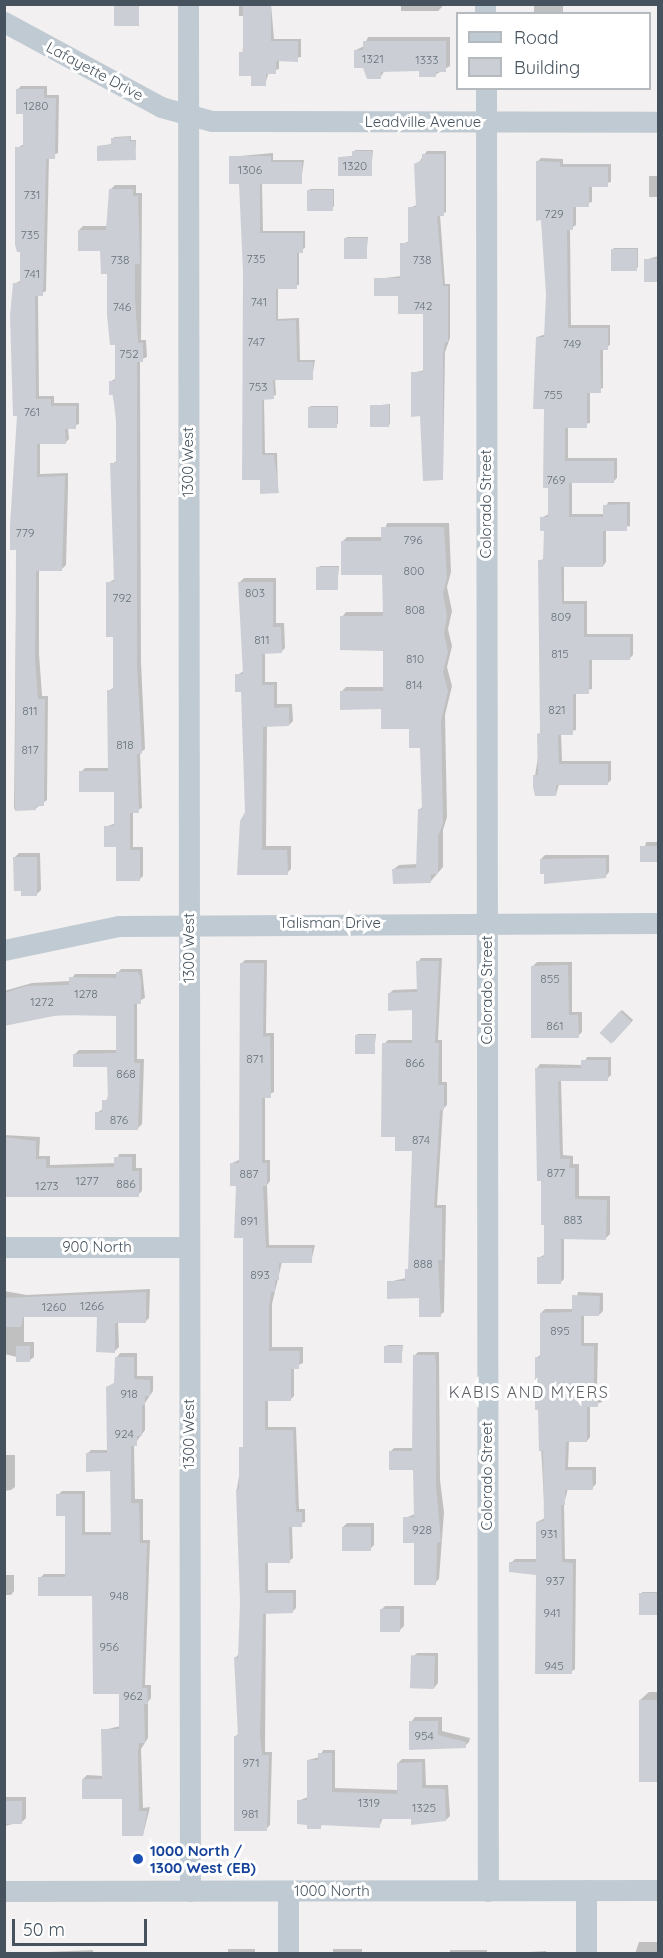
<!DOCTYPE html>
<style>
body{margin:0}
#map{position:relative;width:663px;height:1958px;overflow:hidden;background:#f2f0f0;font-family:Quicksand,sans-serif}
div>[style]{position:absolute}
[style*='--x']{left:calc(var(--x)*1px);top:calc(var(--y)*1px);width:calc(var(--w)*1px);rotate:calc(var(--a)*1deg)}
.shadow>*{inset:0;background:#0003;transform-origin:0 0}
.building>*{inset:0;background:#cbcfd5;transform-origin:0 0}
.minor>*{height:21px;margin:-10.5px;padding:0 10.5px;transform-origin:10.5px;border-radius:10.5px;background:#c0cad2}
.dots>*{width:16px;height:16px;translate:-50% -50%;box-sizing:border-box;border:3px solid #fff;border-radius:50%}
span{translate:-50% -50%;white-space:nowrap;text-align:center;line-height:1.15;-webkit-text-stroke:6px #fff;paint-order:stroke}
.number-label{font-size:12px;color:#67727c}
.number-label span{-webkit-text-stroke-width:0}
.street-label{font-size:15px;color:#46535e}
.transit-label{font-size:15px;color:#164399;font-weight:700}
.left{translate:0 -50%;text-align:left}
.neighbourhood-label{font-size:16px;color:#5c6065;letter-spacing:1.5px}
.frame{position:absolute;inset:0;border:6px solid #46535e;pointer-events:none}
.legend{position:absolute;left:456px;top:12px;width:195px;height:78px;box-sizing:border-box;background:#fff;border:2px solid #b5babf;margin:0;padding:8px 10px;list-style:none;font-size:18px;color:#46535e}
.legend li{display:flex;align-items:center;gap:12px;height:30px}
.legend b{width:30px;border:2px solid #b5babf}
.scale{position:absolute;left:12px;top:1919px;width:135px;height:27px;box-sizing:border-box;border:3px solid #46535e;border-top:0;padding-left:8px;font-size:18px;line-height:21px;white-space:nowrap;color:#46535e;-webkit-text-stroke:4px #fff;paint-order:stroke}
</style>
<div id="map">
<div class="shadow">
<div style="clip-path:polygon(239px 4px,271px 4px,274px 39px,301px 39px,301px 57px,279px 60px,279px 69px,269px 72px,265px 84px,253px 75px,241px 74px,245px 16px,239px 16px)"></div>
<div style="clip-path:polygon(401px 4px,442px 4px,442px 7px,438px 11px,401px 11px)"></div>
<div style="left:534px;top:4px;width:29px;height:10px"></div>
<div style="clip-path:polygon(368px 37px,450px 37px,450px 66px,435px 75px,420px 69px,385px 70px,380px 78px,356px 50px,364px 46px)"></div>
<div style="clip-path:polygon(21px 86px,47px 86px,47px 95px,59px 95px,58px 153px,49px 157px,46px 291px,38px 295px,39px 396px,54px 396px,54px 403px,79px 403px,79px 424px,68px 428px,69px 439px,65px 443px,40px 443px,40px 474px,68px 473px,68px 488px,66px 565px,62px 569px,39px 570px,39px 653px,42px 696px,48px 696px,47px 800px,35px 809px,14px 809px,18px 415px,14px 284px,22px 280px,17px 148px,24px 144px,24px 112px,17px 90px)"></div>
<div style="clip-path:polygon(131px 136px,131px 140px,136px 140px,135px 159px,98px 146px,112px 144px,114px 137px)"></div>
<div style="clip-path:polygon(355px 150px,373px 150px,371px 174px,339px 157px,353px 156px)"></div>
<div style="clip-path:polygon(427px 151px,446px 151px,446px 212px,440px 215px,445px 284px,450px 284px,450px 338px,445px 352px,443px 479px,412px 373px,425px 370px,424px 312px,376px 279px,402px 276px,402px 244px,410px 241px,409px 208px,417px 205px,419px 162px)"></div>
<div style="clip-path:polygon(273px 153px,273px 160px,304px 160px,301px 182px,262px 182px,263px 231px,305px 231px,305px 248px,299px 251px,299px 285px,278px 287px,278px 319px,299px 318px,300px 360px,315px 360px,312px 378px,275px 379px,276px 395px,264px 398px,265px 453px,277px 453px,278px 492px,261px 478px,243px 479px,243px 228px,240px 183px,230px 157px)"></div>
<div style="clip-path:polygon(541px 158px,563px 159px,563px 164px,611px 164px,611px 182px,592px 186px,592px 202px,576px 206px,576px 225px,570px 229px,571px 325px,610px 325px,610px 345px,603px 349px,603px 388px,590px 392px,590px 423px,568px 427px,568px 458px,617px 458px,617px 478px,613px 482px,572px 482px,572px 514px,604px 514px,608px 502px,630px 502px,630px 526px,606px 530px,606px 562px,603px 566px,564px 566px,564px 601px,587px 601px,587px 634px,633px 634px,633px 655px,629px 659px,592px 659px,592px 689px,576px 692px,576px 730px,561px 733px,562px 761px,611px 761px,611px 780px,607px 784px,559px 784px,556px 795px,535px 776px,542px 731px,539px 561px,545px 558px,546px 530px,541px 518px,549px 514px,545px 407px,537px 337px,546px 334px,547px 294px,537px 162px)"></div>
<div style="left:658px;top:176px;width:21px;height:9px;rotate:90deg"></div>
<div style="clip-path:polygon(115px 185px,136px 185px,136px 193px,142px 193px,141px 340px,146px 340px,147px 357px,140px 360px,141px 662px,145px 749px,140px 753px,142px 808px,133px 812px,133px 847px,143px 847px,143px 876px,139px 880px,105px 827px,116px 823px,116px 790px,81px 772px,85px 768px,109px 768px,108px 691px,115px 687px,115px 636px,108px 583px,115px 579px,112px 464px,118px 460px,118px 421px,110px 382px,116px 378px,116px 344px,108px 272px,102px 249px,79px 230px,83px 226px,108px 226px,111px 189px)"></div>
<div style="clip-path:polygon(310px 189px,334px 189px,334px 207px,308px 191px)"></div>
<div style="clip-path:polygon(347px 237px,368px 237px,366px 257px,346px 238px)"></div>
<div style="clip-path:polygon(614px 248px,638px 248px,638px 268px,613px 249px)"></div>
<div style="clip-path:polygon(658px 256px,658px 280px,646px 280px,645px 260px)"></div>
<div style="clip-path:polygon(390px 404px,390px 424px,388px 426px,372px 406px)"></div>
<div style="clip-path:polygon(311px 406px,338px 406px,338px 424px,309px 408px)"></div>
<div style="clip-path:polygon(387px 523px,449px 523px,451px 572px,447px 587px,452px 611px,448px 629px,452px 646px,447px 667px,452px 686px,445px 715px,447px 817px,443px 830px,443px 867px,431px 881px,394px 869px,399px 865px,418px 864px,419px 810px,423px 806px,421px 746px,410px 728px,383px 708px,341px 692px,346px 687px,384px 687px,385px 649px,342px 617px,346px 612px,384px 612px,383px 574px,342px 542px,347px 537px,382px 537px)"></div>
<div style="clip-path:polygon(320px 566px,339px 566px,337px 589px,318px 568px)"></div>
<div style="clip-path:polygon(244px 578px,276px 578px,276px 623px,284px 623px,285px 648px,281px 652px,265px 652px,265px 682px,277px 682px,277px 704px,292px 704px,293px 721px,289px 725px,267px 725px,266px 846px,291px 846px,291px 869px,287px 873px,239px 874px,247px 813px,243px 690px,237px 675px,244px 671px,240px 582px)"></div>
<div style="clip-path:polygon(646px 842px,658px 842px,658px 870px,658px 860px,642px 860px)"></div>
<div style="clip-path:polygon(19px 853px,40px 853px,41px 890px,37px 894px,15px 857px)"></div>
<div style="clip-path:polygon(545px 855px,609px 855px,609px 872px,605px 877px,545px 872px,541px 859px)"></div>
<div style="clip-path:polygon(421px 958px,442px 958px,438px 1040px,442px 1040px,442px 1082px,447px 1082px,447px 1105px,443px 1109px,437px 1205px,446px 1205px,444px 1312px,440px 1315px,420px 1297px,388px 1282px,406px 1278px,410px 1266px,414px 1150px,396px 1135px,384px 1044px,388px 1040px,414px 1040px,414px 1009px,390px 993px,393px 990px,418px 989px,418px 962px)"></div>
<div style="clip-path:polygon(245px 960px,267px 960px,266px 1033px,274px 1033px,274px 1092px,265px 1096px,265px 1160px,270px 1160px,270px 1181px,267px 1185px,269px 1245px,315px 1245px,311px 1262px,282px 1262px,272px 1304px,272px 1347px,303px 1347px,303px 1363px,294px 1367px,294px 1396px,291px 1399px,268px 1399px,268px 1427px,296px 1427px,299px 1509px,305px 1509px,305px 1522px,292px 1526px,293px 1558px,289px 1561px,268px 1562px,268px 1590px,296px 1590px,296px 1608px,292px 1612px,266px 1612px,265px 1752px,272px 1752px,270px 1825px,266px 1829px,236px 1736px,240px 1732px,235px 1658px,239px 1654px,241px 1602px,237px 1489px,244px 1444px,244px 1237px,232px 1163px,241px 1159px,241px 964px)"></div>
<div style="clip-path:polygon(537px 962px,572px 962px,572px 1012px,582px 1012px,582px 1032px,578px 1036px,533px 966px)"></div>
<div style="clip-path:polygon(121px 969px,142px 969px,145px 998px,137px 1002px,137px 1059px,144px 1059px,142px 1124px,138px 1128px,97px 1113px,104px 1108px,108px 1096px,109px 1065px,75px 1054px,79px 1050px,117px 1050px,117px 1014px,33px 1016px,4px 1024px,4px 991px,32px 983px,70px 981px,75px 974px,117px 974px)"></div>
<div style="left:622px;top:1010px;width:15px;height:30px;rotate:42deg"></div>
<div style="clip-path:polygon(358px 1034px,376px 1034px,374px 1053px,356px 1035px)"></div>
<div style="clip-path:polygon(587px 1057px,611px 1057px,611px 1075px,607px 1079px,561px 1080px,563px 1155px,573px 1156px,573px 1164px,579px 1164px,579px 1196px,610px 1196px,610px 1234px,606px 1238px,564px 1238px,564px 1279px,560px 1283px,538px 1258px,546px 1254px,537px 1068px,540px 1064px,583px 1065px)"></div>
<div style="clip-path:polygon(4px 1135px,40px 1137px,39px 1156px,50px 1156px,50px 1165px,116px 1163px,119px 1154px,136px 1154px,136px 1168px,142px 1168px,142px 1191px,138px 1195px,4px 1196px)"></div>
<div style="clip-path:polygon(150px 1289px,149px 1318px,145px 1322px,118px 1322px,119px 1347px,115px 1351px,99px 1315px,24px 1317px,24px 1342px,34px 1342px,34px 1357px,30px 1360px,4px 1354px,4px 1291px,27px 1295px)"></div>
<div style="clip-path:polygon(578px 1292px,603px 1293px,603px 1311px,599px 1315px,584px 1315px,584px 1343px,598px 1343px,597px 1386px,602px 1386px,602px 1402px,590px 1406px,590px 1437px,587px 1441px,569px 1441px,568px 1467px,596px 1467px,596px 1484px,592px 1488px,568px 1488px,564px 1504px,565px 1559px,576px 1559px,575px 1669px,571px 1672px,538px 1574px,511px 1563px,515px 1559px,538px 1559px,537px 1522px,545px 1518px,536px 1358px,542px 1354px,541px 1313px,545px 1309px,574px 1309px)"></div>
<div style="clip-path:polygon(388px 1345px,403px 1345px,401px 1362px,386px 1346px)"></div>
<div style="clip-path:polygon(418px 1352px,439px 1352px,440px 1480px,444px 1512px,439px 1579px,435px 1583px,405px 1518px,415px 1514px,415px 1469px,390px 1452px,394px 1448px,414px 1448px,414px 1356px)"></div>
<div style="clip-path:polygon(120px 1353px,137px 1353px,137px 1376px,153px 1376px,153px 1391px,145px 1403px,145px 1430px,134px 1445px,135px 1499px,143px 1499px,143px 1540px,150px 1540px,145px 1685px,151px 1685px,151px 1698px,148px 1702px,148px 1738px,141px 1749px,143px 1808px,150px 1807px,143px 1835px,123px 1798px,83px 1779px,87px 1775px,104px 1776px,103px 1730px,121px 1726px,120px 1692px,93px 1595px,40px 1578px,44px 1574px,66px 1574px,66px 1515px,58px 1495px,62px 1491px,85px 1491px,85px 1532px,112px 1532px,111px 1470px,87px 1454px,91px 1450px,108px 1450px,108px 1388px,115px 1382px,117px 1357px)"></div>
<div style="clip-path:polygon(4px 1455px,15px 1455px,15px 1487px,11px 1490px,4px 1491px)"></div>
<div style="clip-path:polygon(347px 1523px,374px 1523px,374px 1545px,370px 1549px,343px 1527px)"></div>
<div style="clip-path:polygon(4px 1575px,14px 1575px,14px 1591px,11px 1595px,4px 1595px)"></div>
<div style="left:642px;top:1592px;width:16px;height:21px"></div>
<div style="clip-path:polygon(385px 1606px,404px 1606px,404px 1626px,400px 1630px,381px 1610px)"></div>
<div style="clip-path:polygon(417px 1653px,438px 1653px,438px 1683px,434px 1688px,413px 1657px)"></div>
<div style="clip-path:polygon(649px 1692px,658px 1692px,658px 1781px,640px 1781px,640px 1700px)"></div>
<div style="clip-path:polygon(415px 1717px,442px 1717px,442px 1731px,470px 1738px,469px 1742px,465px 1746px,411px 1748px,411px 1722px)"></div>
<div style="clip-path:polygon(323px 1750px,335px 1750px,335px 1788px,399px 1790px,398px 1763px,402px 1759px,425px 1759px,426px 1785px,448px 1785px,450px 1816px,446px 1820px,383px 1818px,379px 1827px,324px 1823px,320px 1827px,298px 1801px,308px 1797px,308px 1760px,320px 1757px)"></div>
<div style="clip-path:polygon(4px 1797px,26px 1797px,26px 1818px,22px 1822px,4px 1826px)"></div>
<div style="clip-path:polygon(639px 1942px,658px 1942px,658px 1954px,635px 1954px)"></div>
<div style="left:228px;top:1949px;width:27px;height:6px"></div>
<div style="left:333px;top:1949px;width:29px;height:6px"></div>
<div style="clip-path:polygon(93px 1950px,93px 1954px,46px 1954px,47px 1952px)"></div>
<div style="left:450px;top:1950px;width:37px;height:6px"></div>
<div style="clip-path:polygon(546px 1951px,547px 1954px,496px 1954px)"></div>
</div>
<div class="building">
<div style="left:114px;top:4px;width:25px;height:22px"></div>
<div style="clip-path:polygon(243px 4px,271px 4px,271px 41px,298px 41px,298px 62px,276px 61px,276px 74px,266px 74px,266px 86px,251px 86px,251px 76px,239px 76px,239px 52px,243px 52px)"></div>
<div style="clip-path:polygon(363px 41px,446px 41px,446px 72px,436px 72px,436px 77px,419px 77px,419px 71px,381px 72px,381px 79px,367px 79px,363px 68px,354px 68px,354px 50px,363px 50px)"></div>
<div style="clip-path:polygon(16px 89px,44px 89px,44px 98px,56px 98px,55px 159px,46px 159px,43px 296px,35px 296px,36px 399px,51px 399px,51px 406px,76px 406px,76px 429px,65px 429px,66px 444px,37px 444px,37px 477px,65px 476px,62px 571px,36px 571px,35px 658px,38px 699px,45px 699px,44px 806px,36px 806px,36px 810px,15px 811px,16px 550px,10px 550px,10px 525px,17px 416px,13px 416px,10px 316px,13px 283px,20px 283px,20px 252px,17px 252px,15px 245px,15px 147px,23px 147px,23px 114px,16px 114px)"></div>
<div style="clip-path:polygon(130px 137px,130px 141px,135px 141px,136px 160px,97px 161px,97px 146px,111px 145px,111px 138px)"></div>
<div style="clip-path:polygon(352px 151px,372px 151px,372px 176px,338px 176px,338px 157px,352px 157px)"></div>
<div style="clip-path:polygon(422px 154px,444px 154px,444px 216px,437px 216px,443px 286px,448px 286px,448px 342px,445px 342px,443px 355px,443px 480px,423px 481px,420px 416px,411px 417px,411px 372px,423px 372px,423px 314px,398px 314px,398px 296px,374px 296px,374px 278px,400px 278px,400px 243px,408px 243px,408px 207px,416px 207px,414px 164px,422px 160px)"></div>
<div style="clip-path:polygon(229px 156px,271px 156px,271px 162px,302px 162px,302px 184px,260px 184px,260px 233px,303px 233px,303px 253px,297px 253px,297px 289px,276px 289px,276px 321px,296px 320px,297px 362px,313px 362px,313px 380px,273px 380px,274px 399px,262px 400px,262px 455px,274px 455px,279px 493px,260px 494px,260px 480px,242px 480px,243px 272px,239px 184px,229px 184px)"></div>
<div style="clip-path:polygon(536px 161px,560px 162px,560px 167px,608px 167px,608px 187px,589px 187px,589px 207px,573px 207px,573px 230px,567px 230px,568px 328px,608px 328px,608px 350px,600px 350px,601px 393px,587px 393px,587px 428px,565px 428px,565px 461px,614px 461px,614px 483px,569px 483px,569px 517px,603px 517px,603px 505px,627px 504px,627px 531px,603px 531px,603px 567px,561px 567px,562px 604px,584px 604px,584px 637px,630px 637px,630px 660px,589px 660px,589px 694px,573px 694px,573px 735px,558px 735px,559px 764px,608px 764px,608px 785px,556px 785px,556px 796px,535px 796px,533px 787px,533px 775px,538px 775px,537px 734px,540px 733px,538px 560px,543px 560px,544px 531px,540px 531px,540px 517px,548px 517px,548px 488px,543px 488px,544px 409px,533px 409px,536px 337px,544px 337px,546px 294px,541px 220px,536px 221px)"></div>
<div style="clip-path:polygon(109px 189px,133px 189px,133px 196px,138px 196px,140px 264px,135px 264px,135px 299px,138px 343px,143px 343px,143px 362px,137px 362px,137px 666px,142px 754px,137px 754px,139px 813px,130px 813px,130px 850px,140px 850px,140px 881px,116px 881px,116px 847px,104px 847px,104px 826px,114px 826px,114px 792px,79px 792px,79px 771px,108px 771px,107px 690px,113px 690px,113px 637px,106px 637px,106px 582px,114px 582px,110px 463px,116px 463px,116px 421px,113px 395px,109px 395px,109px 381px,115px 381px,115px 345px,110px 345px,107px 315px,107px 274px,101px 274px,100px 251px,78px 251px,78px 230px,106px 230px)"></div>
<div style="left:307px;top:190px;width:26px;height:21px"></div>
<div style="left:344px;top:238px;width:23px;height:21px"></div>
<div style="left:611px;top:249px;width:26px;height:22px"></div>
<div style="left:658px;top:259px;width:23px;height:14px;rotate:90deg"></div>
<div style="left:389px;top:405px;width:22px;height:19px;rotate:90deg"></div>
<div style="left:308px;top:407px;width:29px;height:21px"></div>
<div style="clip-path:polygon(381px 527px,444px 527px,447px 578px,443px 593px,447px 616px,444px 634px,448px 652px,443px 672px,448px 691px,441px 721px,443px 823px,438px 836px,438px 874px,431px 874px,431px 883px,393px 884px,392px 869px,416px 868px,418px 809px,422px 809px,420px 748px,409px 748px,409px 729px,381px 729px,381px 709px,340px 710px,340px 691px,383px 691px,383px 651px,340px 650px,340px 616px,383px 616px,382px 575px,341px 575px,341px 541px,381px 541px)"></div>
<div style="left:316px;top:567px;width:22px;height:23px"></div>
<div style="clip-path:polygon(238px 582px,273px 582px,273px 627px,281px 627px,282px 653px,262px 654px,262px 685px,274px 685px,274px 708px,289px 707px,289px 726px,263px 727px,262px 850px,287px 850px,288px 875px,237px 875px,240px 821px,245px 812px,241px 692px,235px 692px,235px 674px,243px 674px)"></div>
<div style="left:640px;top:846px;width:18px;height:16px"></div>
<div style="clip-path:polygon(13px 857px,37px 857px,37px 896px,21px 896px,21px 891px,14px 891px)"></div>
<div style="clip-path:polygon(606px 858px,606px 878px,544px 884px,544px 874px,540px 874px,540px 859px)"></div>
<div style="clip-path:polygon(416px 961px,439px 961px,435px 1043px,439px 1043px,438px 1085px,444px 1085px,444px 1110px,440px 1110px,434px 1208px,442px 1208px,442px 1260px,438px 1260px,441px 1317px,419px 1317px,419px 1298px,387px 1299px,387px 1281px,405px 1281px,405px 1269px,408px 1269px,412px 1151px,395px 1151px,395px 1137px,381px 1137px,382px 1043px,412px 1043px,412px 1010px,388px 1011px,388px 993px,417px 992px)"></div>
<div style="clip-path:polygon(240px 963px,264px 963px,263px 1037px,270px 1036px,271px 1098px,262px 1098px,262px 1163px,267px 1163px,267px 1186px,263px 1186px,266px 1248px,312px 1248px,312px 1263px,279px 1263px,279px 1280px,275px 1280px,275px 1292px,271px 1292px,269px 1308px,269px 1351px,300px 1351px,299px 1369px,291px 1369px,291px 1401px,265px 1401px,265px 1430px,293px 1430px,296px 1512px,302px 1512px,302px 1527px,289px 1527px,290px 1563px,265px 1563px,265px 1593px,293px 1593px,293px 1613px,263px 1614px,260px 1736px,262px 1755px,269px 1755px,267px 1831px,234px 1831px,234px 1736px,238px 1736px,234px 1657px,238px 1658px,240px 1602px,236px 1489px,239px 1489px,239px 1447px,243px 1447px,243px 1238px,234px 1238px,236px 1186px,230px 1186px,230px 1163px,239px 1163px)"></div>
<div style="clip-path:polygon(568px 965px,569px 1015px,578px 1015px,579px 1038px,531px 1038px,531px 966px)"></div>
<div style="clip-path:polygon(116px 972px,138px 972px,141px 979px,141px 1004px,134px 1004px,134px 1063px,140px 1063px,138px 1130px,95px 1130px,95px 1112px,102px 1112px,102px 1100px,108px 1100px,107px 1067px,73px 1067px,73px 1054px,116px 1053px,116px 1016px,59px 1015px,4px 1026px,4px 993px,27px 986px,69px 985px,69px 977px,116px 978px)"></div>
<div style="left:620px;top:1011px;width:16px;height:30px;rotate:43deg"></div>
<div style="left:355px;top:1035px;width:20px;height:19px"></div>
<div style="clip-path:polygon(581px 1060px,608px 1060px,608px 1081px,558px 1081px,560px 1159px,570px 1159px,569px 1168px,575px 1168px,575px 1199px,607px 1200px,606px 1240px,561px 1239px,561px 1284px,537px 1284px,537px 1257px,544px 1257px,544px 1225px,541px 1225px,541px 1181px,537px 1181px,535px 1068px,581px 1068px)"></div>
<div style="clip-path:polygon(4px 1137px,36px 1141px,36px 1159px,46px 1159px,46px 1168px,114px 1167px,114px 1157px,132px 1157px,132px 1171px,139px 1171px,139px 1197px,4px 1197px)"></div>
<div style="clip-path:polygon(146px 1292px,146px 1323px,115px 1323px,115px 1353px,96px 1352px,97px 1317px,23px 1317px,21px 1327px,4px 1327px,4px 1298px)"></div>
<div style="clip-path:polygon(572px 1295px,600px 1296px,599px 1316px,581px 1316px,581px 1346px,594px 1346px,594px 1389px,599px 1389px,598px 1407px,587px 1407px,587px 1442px,566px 1442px,565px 1470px,592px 1470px,593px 1490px,565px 1490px,565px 1505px,561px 1505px,562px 1562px,573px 1563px,572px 1674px,535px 1674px,536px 1575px,509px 1572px,509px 1562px,536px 1562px,536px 1522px,544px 1521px,543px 1451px,539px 1451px,538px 1410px,535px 1410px,535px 1357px,540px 1358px,540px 1313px,572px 1312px)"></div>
<div style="left:16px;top:1346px;width:14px;height:16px"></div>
<div style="left:384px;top:1346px;width:18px;height:17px"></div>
<div style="clip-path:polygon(413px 1355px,435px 1355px,436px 1364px,436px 1485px,441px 1542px,437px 1543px,436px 1585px,414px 1585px,414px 1543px,403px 1543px,403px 1517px,414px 1517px,413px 1470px,389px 1470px,389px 1451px,412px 1451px)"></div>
<div style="clip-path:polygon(115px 1357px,134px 1357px,134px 1379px,150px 1380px,150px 1396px,145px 1396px,145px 1405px,142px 1405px,142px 1436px,137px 1436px,137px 1446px,131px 1446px,131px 1503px,139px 1503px,140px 1543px,147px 1543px,142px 1688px,147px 1688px,148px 1704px,144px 1704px,145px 1743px,139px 1743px,138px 1754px,139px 1811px,147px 1811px,143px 1836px,122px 1836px,122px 1799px,82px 1799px,82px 1779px,102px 1779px,101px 1729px,119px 1729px,119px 1694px,93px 1694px,92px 1596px,38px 1596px,38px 1577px,65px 1577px,65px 1516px,56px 1516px,56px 1494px,82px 1494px,82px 1535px,111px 1535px,110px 1471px,86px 1472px,86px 1453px,107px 1453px,106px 1387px,114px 1383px)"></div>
<div style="left:342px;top:1527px;width:29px;height:24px"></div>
<div style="left:639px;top:1593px;width:19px;height:22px"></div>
<div style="left:400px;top:1609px;width:23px;height:20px;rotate:90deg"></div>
<div style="left:435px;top:1656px;width:33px;height:24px;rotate:92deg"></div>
<div style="left:639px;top:1700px;width:19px;height:82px"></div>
<div style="clip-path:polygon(409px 1721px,438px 1721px,438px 1735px,466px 1742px,466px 1748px,409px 1750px)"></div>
<div style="clip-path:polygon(318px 1753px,332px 1753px,332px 1792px,397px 1794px,397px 1763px,422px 1762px,422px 1788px,445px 1789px,446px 1821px,411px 1825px,411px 1819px,380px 1819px,380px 1828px,321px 1825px,321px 1829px,307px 1829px,307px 1825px,297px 1824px,297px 1800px,307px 1800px,307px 1760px,318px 1760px)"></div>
<div style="left:4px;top:1801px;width:18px;height:23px"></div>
</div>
<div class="minor">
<div style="--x:188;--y:4;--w:1887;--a:89.94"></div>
<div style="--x:485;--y:4;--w:10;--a:90"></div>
<div style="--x:4;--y:22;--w:179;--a:28.4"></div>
<div style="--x:161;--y:107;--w:53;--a:15.4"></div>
<div style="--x:212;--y:121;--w:446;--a:0.1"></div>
<div style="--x:486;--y:88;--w:1803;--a:89.94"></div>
<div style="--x:4;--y:950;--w:117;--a:-11.8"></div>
<div style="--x:119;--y:926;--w:539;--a:-0.32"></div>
<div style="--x:4;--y:1247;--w:185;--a:0"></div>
<div style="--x:586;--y:1890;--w:64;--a:90"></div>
<div style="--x:4;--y:1891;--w:654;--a:-0.09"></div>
<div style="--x:288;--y:1891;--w:63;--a:90"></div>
</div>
<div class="dots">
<div style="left:138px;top:1859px;background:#1a4fb4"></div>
</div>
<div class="number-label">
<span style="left:373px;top:59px">1321</span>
<span style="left:427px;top:60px">1333</span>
<span style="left:36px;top:106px">1280</span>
<span style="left:355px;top:166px">1320</span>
<span style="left:250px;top:170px">1306</span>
<span style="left:32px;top:195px">731</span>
<span style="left:554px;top:214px">729</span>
<span style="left:30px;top:235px">735</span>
<span style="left:256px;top:259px">735</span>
<span style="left:120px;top:260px">738</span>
<span style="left:422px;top:260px">738</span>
<span style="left:32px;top:274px">741</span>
<span style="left:259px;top:302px">741</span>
<span style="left:423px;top:306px">742</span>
<span style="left:122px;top:307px">746</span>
<span style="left:256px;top:342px">747</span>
<span style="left:572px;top:344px">749</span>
<span style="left:129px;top:354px">752</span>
<span style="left:258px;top:387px">753</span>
<span style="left:553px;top:395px">755</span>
<span style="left:32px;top:412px">761</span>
<span style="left:556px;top:480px">769</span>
<span style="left:25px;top:533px">779</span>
<span style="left:413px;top:540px">796</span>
<span style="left:414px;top:571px">800</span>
<span style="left:255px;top:593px">803</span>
<span style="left:122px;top:598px">792</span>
<span style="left:415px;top:610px">808</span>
<span style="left:561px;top:617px">809</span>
<span style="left:262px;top:640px">811</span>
<span style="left:560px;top:654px">815</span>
<span style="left:415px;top:659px">810</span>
<span style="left:414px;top:685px">814</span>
<span style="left:557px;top:710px">821</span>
<span style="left:30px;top:711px">811</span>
<span style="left:125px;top:745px">818</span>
<span style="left:30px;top:750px">817</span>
<span style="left:550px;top:979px">855</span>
<span style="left:86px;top:994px">1278</span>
<span style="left:42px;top:1002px">1272</span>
<span style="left:555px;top:1026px">861</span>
<span style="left:255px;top:1059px">871</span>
<span style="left:415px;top:1063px">866</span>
<span style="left:126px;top:1074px">868</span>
<span style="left:119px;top:1120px">876</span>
<span style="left:421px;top:1140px">874</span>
<span style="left:556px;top:1173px">877</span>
<span style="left:249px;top:1174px">887</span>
<span style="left:87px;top:1181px">1277</span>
<span style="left:126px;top:1184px">886</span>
<span style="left:47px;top:1186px">1273</span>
<span style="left:573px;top:1220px">883</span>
<span style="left:249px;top:1221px">891</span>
<span style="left:423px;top:1264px">888</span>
<span style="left:260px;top:1275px">893</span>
<span style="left:92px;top:1306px">1266</span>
<span style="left:54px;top:1307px">1260</span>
<span style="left:560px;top:1331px">895</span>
<span style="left:129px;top:1394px">918</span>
<span style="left:124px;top:1434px">924</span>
<span style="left:422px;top:1530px">928</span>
<span style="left:549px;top:1534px">931</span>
<span style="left:555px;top:1581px">937</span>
<span style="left:119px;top:1596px">948</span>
<span style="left:552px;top:1613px">941</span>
<span style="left:109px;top:1647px">956</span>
<span style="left:554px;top:1666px">945</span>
<span style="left:133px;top:1696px">962</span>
<span style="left:424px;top:1736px">954</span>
<span style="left:251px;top:1763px">971</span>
<span style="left:369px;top:1803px">1319</span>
<span style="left:424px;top:1808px">1325</span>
<span style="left:250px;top:1814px">981</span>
</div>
<div class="street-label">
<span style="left:95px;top:71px;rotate:28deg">Lafayette Drive</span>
<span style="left:423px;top:122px">Leadville Avenue</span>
<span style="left:188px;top:462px;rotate:-90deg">1300 West</span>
<span style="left:486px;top:504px;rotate:-90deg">Colorado Street</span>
<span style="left:330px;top:923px">Talisman Drive</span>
<span style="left:189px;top:948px;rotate:-90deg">1300 West</span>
<span style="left:487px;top:990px;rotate:-90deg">Colorado Street</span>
<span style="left:97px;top:1247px">900 North</span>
<span style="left:189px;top:1434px;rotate:-90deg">1300 West</span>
<span style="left:487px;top:1476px;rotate:-90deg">Colorado Street</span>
<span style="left:332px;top:1891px">1000 North</span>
</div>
<div class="transit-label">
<span class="left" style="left:150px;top:1859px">1000 North /<br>1300 West (EB)</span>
</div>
<div class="neighbourhood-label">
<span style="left:529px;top:1392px">KABIS AND MYERS</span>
</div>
<div class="frame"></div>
<ul class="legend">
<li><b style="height:8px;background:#c0cad2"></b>Road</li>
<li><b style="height:16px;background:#cbcfd5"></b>Building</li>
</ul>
<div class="scale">50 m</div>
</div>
